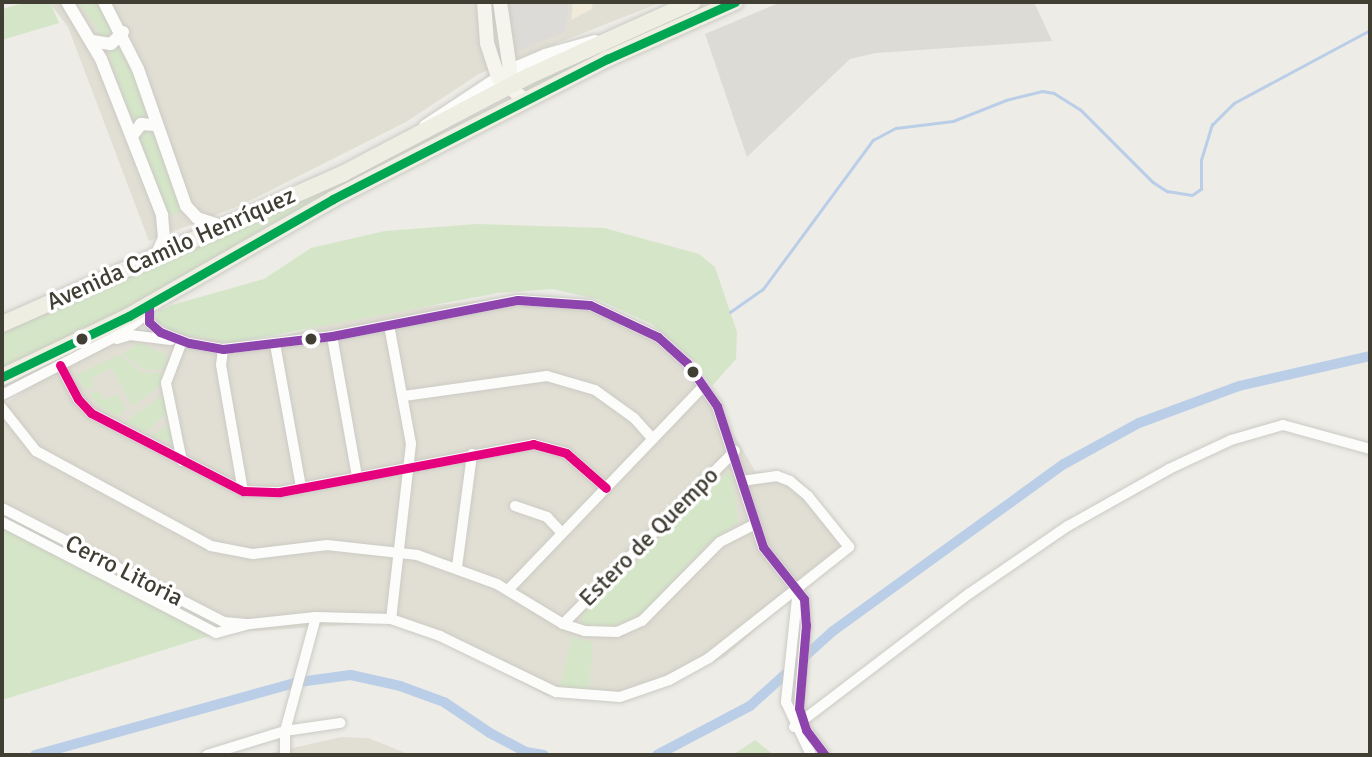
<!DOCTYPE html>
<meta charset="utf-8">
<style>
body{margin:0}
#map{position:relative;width:1372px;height:757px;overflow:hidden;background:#edece7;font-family:Signika,sans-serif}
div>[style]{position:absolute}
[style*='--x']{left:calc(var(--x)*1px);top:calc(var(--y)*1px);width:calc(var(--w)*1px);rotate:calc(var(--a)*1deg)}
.residential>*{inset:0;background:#e1dfd4}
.commercial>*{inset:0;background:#efeada}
.industrial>*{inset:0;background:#dddbd5}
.green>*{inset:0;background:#d5e6c8}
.parking>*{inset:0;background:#dcdbd7}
.stream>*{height:2.5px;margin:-1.25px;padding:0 1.25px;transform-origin:1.25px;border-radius:1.25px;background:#bacee8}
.canal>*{height:10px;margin:-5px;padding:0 5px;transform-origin:5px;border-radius:5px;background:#bacee8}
.roads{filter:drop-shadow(0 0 2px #cbcac4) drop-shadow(0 0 2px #cbcac4)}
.minor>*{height:10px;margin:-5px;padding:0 5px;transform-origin:5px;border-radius:5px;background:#fcfcfb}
.tertiary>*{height:12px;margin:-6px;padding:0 6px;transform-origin:6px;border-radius:6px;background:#fcfcfb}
.secondary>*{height:14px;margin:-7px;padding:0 7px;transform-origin:7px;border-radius:7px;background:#f5f4ed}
.primary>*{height:16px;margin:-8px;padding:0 8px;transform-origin:8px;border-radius:8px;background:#efeee3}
.bus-1>*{height:9px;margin:-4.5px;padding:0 4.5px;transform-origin:4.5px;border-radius:4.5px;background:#8e44ad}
.bus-2>*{height:9px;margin:-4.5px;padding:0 4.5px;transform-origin:4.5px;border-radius:4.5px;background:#e5007d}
.bus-3>*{height:9px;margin:-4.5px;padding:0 4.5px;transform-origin:4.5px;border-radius:4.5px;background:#00a651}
.dots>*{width:19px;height:19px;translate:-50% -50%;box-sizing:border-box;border:4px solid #fff;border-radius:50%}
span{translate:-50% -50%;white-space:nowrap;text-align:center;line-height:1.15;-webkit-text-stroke:7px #fff;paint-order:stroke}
.street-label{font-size:24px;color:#413e34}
.frame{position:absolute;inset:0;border:4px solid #413e34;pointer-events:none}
</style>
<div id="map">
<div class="residential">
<div style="clip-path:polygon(49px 2px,662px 2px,479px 74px,406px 122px,241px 205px,149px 241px,68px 27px)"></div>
<div style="clip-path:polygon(485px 300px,581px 305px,651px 337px,709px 392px,755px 471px,799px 480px,853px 544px,725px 657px,627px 701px,547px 696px,464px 651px,393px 622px,221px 633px,2px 520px,2px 406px,115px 328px,205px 334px,252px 345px,364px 313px)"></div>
<div style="clip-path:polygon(342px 737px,368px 738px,411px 755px,261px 755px)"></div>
</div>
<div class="commercial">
<div style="clip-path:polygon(573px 2px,593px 2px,592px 9px,571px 20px)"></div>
</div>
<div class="industrial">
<div style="clip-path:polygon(781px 2px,1034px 2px,1052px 41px,876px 53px,850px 59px,747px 157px,705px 34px)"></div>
</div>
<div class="green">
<div style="clip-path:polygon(28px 2px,50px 2px,59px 23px,2px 40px,2px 9px)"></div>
<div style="clip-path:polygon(79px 2px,97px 2px,116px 34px,102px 36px)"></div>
<div style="clip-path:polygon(124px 42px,151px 119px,134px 125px,107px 48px,115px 49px)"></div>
<div style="clip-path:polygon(607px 52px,525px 92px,527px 83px)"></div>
<div style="clip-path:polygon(146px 129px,156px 132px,183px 211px,168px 216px,140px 138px)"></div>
<div style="clip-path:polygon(384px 165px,264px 228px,135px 306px,2px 372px,4px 330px)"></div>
<div style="clip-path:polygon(477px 224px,604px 228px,699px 254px,715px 267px,737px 332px,736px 359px,712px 386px,697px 363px,652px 324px,597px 299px,552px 289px,498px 293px,231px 343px,173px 332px,156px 321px,158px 311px,172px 305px,264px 279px,311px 248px,385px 231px)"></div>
<div style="clip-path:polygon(139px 343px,168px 355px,164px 370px,144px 369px,122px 354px)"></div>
<div style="clip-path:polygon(119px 355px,143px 373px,164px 373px,161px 385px,132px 406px,112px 368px,91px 378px,95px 385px,85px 390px,76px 375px)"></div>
<div style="clip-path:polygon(99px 391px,104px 400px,118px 394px,125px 409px,118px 416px,100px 407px,89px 394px)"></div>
<div style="clip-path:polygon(164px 394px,167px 413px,146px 432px,125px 422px)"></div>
<div style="clip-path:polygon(169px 424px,173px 443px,152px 436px,162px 429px)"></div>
<div style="clip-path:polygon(727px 473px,732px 475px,738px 522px,704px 547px,644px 613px,613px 627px,581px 624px,583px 613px)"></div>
<div style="clip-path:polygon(2px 522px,212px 635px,2px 700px)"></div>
<div style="clip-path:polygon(572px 637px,593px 642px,589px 690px,560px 687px)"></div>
<div style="clip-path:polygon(755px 740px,774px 755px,733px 755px)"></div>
</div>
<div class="parking">
<div style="clip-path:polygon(508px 2px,569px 2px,565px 32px,516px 52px)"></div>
</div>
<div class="stream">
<div style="--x:730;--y:312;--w:40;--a:-34.9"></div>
<div style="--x:763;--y:289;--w:185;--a:-53.6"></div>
<div style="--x:873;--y:140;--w:26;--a:-28"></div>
<div style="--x:896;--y:128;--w:57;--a:-7"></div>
<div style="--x:953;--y:121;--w:57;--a:-21.6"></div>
<div style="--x:1006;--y:100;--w:37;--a:-14"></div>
<div style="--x:1042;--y:91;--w:12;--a:9"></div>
<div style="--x:1054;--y:93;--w:31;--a:32"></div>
<div style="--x:1080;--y:109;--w:103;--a:45"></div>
<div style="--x:1153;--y:182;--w:17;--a:33"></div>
<div style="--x:1167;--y:191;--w:25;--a:9"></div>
<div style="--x:1192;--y:195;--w:11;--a:-34"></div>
<div style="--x:1201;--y:189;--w:29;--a:-90"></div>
<div style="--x:1201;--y:160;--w:37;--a:-73"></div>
<div style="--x:1212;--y:125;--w:31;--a:-45"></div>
<div style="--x:1234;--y:103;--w:154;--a:-28.2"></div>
<div style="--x:518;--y:755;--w:7;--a:-63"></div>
</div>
<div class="canal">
<div style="--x:35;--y:755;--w:274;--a:-15.5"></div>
<div style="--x:299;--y:682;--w:52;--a:-7.7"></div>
<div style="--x:351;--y:675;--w:50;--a:12.7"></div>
<div style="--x:400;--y:686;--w:47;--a:20"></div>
<div style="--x:444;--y:702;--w:55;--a:34"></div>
<div style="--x:490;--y:733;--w:41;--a:27.8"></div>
<div style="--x:526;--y:752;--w:18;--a:9"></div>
<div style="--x:657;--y:755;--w:105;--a:-27.8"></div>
<div style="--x:750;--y:706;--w:112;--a:-42.1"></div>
<div style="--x:833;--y:631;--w:285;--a:-35.9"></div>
<div style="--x:1064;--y:464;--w:85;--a:-28.7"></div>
<div style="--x:1139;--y:423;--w:107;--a:-20.3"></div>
<div style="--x:1239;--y:386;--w:134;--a:-12.9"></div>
</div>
<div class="roads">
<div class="minor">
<div style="--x:149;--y:306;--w:16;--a:90"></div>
<div style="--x:149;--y:322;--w:15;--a:42"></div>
<div style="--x:160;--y:332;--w:31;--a:21"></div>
<div style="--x:189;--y:343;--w:35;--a:10"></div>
<div style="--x:223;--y:349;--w:110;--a:-6.8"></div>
<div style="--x:332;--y:336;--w:189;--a:-11"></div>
<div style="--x:518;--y:300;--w:72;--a:4"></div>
<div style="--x:590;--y:305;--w:75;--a:25.2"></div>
<div style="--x:658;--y:337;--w:39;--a:42"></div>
<div style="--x:687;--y:363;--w:52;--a:55.1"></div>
<div style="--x:717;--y:406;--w:148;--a:71.9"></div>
<div style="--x:763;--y:547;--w:66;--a:51.7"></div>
<div style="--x:804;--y:599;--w:26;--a:86"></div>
<div style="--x:806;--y:625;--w:83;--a:94.8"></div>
<div style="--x:799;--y:708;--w:23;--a:72"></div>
<div style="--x:806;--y:730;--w:31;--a:53"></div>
<div style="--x:389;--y:325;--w:121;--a:79.5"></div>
<div style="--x:411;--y:444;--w:176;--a:96.5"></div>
<div style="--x:332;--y:336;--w:142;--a:79.9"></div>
<div style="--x:117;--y:339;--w:14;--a:-17"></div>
<div style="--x:130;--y:335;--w:41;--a:7"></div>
<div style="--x:275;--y:344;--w:145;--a:79.7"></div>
<div style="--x:223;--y:349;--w:16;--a:97"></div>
<div style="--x:221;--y:365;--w:128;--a:80.1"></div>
<div style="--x:60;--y:365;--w:38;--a:62"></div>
<div style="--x:78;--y:399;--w:19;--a:47"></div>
<div style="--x:91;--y:413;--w:171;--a:27.2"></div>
<div style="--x:243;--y:491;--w:37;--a:2"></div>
<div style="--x:280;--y:492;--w:258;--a:-10.7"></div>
<div style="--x:533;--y:444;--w:34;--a:15"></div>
<div style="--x:566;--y:453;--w:53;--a:41.2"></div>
<div style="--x:2;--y:395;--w:129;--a:-27.2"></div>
<div style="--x:117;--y:336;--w:37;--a:-36"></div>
<div style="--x:404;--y:396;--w:144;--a:-8"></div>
<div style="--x:547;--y:376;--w:50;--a:16.3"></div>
<div style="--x:595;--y:390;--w:48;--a:35.7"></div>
<div style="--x:634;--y:418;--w:28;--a:48"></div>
<div style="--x:2;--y:408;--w:55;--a:51.7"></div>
<div style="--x:36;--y:451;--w:199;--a:28.5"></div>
<div style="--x:211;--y:546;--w:43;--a:10.8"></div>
<div style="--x:253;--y:554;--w:75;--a:-6.9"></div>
<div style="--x:327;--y:545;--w:91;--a:6.3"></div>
<div style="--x:417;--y:555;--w:85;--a:19.9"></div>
<div style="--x:497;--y:584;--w:77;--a:31.2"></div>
<div style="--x:563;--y:624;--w:23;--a:18"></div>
<div style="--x:585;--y:631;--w:32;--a:2"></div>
<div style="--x:617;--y:632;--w:27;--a:-24"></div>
<div style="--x:642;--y:621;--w:111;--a:-45.4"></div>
<div style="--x:720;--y:542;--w:38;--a:-27"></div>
<div style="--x:182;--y:461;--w:80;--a:-101.6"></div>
<div style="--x:166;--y:383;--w:45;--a:-69.1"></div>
<div style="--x:515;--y:506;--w:34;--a:19"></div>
<div style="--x:547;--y:517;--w:22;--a:47"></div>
<div style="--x:2;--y:508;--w:250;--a:27.2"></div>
<div style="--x:224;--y:622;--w:22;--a:5"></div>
<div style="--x:2;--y:522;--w:241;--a:27.4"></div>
<div style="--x:216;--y:633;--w:35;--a:-15"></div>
<div style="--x:250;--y:624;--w:66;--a:-6.1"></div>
<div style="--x:316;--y:617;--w:75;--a:1.5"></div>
<div style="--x:391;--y:619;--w:52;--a:19.1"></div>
<div style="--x:440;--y:636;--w:129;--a:25.8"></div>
<div style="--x:556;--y:692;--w:64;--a:4.5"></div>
<div style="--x:620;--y:697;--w:52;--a:-19.1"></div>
<div style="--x:669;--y:680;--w:46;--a:-28.8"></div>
<div style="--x:709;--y:658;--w:179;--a:-38.4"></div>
<div style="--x:849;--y:547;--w:65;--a:-128.8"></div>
<div style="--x:808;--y:496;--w:23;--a:-140"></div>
<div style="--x:790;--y:481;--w:14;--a:-159"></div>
<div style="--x:777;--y:476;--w:34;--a:172"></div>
<div style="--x:457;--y:567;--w:114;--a:-82.4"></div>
<div style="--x:798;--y:589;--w:114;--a:96.1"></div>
<div style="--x:786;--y:702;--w:59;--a:64.7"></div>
<div style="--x:508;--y:590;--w:281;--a:-46.2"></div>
<div style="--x:563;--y:624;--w:244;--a:-45.2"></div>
<div style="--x:794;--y:727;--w:221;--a:-37.3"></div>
<div style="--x:970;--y:593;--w:119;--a:-34.4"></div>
<div style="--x:1068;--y:526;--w:116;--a:-29.4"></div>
<div style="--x:1169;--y:469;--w:68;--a:-25.1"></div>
<div style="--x:1231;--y:440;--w:54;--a:-16.1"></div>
<div style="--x:1283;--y:425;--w:90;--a:15.4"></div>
<div style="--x:207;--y:755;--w:82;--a:-17.1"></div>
<div style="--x:285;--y:731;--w:56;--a:-8.3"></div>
<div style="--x:285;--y:755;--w:24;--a:-90"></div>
<div style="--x:285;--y:731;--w:118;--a:-74.8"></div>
</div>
<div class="tertiary">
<div style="--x:67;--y:2;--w:66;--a:59.2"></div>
<div style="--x:101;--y:59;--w:168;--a:68.6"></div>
<div style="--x:162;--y:215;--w:23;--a:85"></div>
<div style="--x:164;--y:238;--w:20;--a:114"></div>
<div style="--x:104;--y:2;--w:75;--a:63.1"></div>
<div style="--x:138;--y:69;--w:145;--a:70.7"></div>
<div style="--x:186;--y:206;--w:16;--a:47"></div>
<div style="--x:197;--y:218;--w:28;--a:18"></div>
<div style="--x:92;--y:41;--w:19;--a:9"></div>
<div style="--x:111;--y:44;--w:17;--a:-45"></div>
<div style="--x:425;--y:126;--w:102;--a:-33.4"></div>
<div style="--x:510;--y:70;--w:38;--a:-23"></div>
<div style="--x:545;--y:55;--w:52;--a:-15.6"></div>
<div style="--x:132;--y:136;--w:15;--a:-53"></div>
<div style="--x:141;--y:124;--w:16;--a:4"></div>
</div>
<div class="secondary">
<div style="--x:484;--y:2;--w:41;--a:85.8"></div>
<div style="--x:487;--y:43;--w:36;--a:72"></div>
<div style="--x:498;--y:77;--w:37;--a:41"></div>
<div style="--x:500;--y:2;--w:69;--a:81.6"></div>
<div style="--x:510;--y:70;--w:18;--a:103"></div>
</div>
<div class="primary">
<div style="--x:2;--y:324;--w:374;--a:-23.8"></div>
<div style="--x:344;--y:173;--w:209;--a:-27.7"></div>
<div style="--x:529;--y:76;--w:180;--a:-24.3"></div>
<div style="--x:2;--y:377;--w:141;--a:-25.7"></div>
<div style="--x:129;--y:316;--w:235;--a:-29.8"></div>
<div style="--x:333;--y:199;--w:308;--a:-27.1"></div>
<div style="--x:607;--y:59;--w:140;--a:-24"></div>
</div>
</div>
<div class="bus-1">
<div style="--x:149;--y:306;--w:16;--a:90"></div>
<div style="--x:149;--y:322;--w:15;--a:42"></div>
<div style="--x:160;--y:332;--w:31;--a:21"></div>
<div style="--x:189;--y:343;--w:35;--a:10"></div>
<div style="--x:223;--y:349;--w:110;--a:-6.8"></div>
<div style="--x:332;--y:336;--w:189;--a:-11"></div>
<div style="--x:518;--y:300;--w:72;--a:4"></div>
<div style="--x:590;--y:305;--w:75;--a:25.2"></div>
<div style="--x:658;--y:337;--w:39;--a:42"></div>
<div style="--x:687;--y:363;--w:52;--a:55.1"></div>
<div style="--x:717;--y:406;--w:148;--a:71.9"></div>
<div style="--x:763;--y:547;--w:66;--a:51.7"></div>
<div style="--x:804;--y:599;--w:26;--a:86"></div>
<div style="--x:806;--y:625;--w:83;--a:94.8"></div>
<div style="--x:799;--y:708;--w:23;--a:72"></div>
<div style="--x:806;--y:730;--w:31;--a:53"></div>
</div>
<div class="bus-2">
<div style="--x:60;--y:365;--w:38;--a:62"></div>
<div style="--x:78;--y:399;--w:19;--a:47"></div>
<div style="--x:91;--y:413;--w:171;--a:27.2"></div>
<div style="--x:243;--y:491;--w:37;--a:2"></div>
<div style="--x:280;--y:492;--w:258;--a:-10.7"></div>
<div style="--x:533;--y:444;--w:34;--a:15"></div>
<div style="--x:566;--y:453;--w:53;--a:41.2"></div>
</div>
<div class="bus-3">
<div style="--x:2;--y:377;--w:141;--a:-25.7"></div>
<div style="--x:129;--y:316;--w:235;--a:-29.8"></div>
<div style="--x:333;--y:199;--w:308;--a:-27.1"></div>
<div style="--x:607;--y:59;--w:140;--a:-24"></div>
</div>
<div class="dots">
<div style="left:82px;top:339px;background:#413e34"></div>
<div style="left:311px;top:339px;background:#413e34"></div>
<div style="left:693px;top:372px;background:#413e34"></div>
</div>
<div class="street-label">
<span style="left:171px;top:249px;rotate:-24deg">Avenida Camilo Henríquez</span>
<span style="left:649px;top:537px;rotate:-45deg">Estero de Quempo</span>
<span style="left:124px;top:571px;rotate:27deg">Cerro Litoria</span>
</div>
<div class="frame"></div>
</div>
